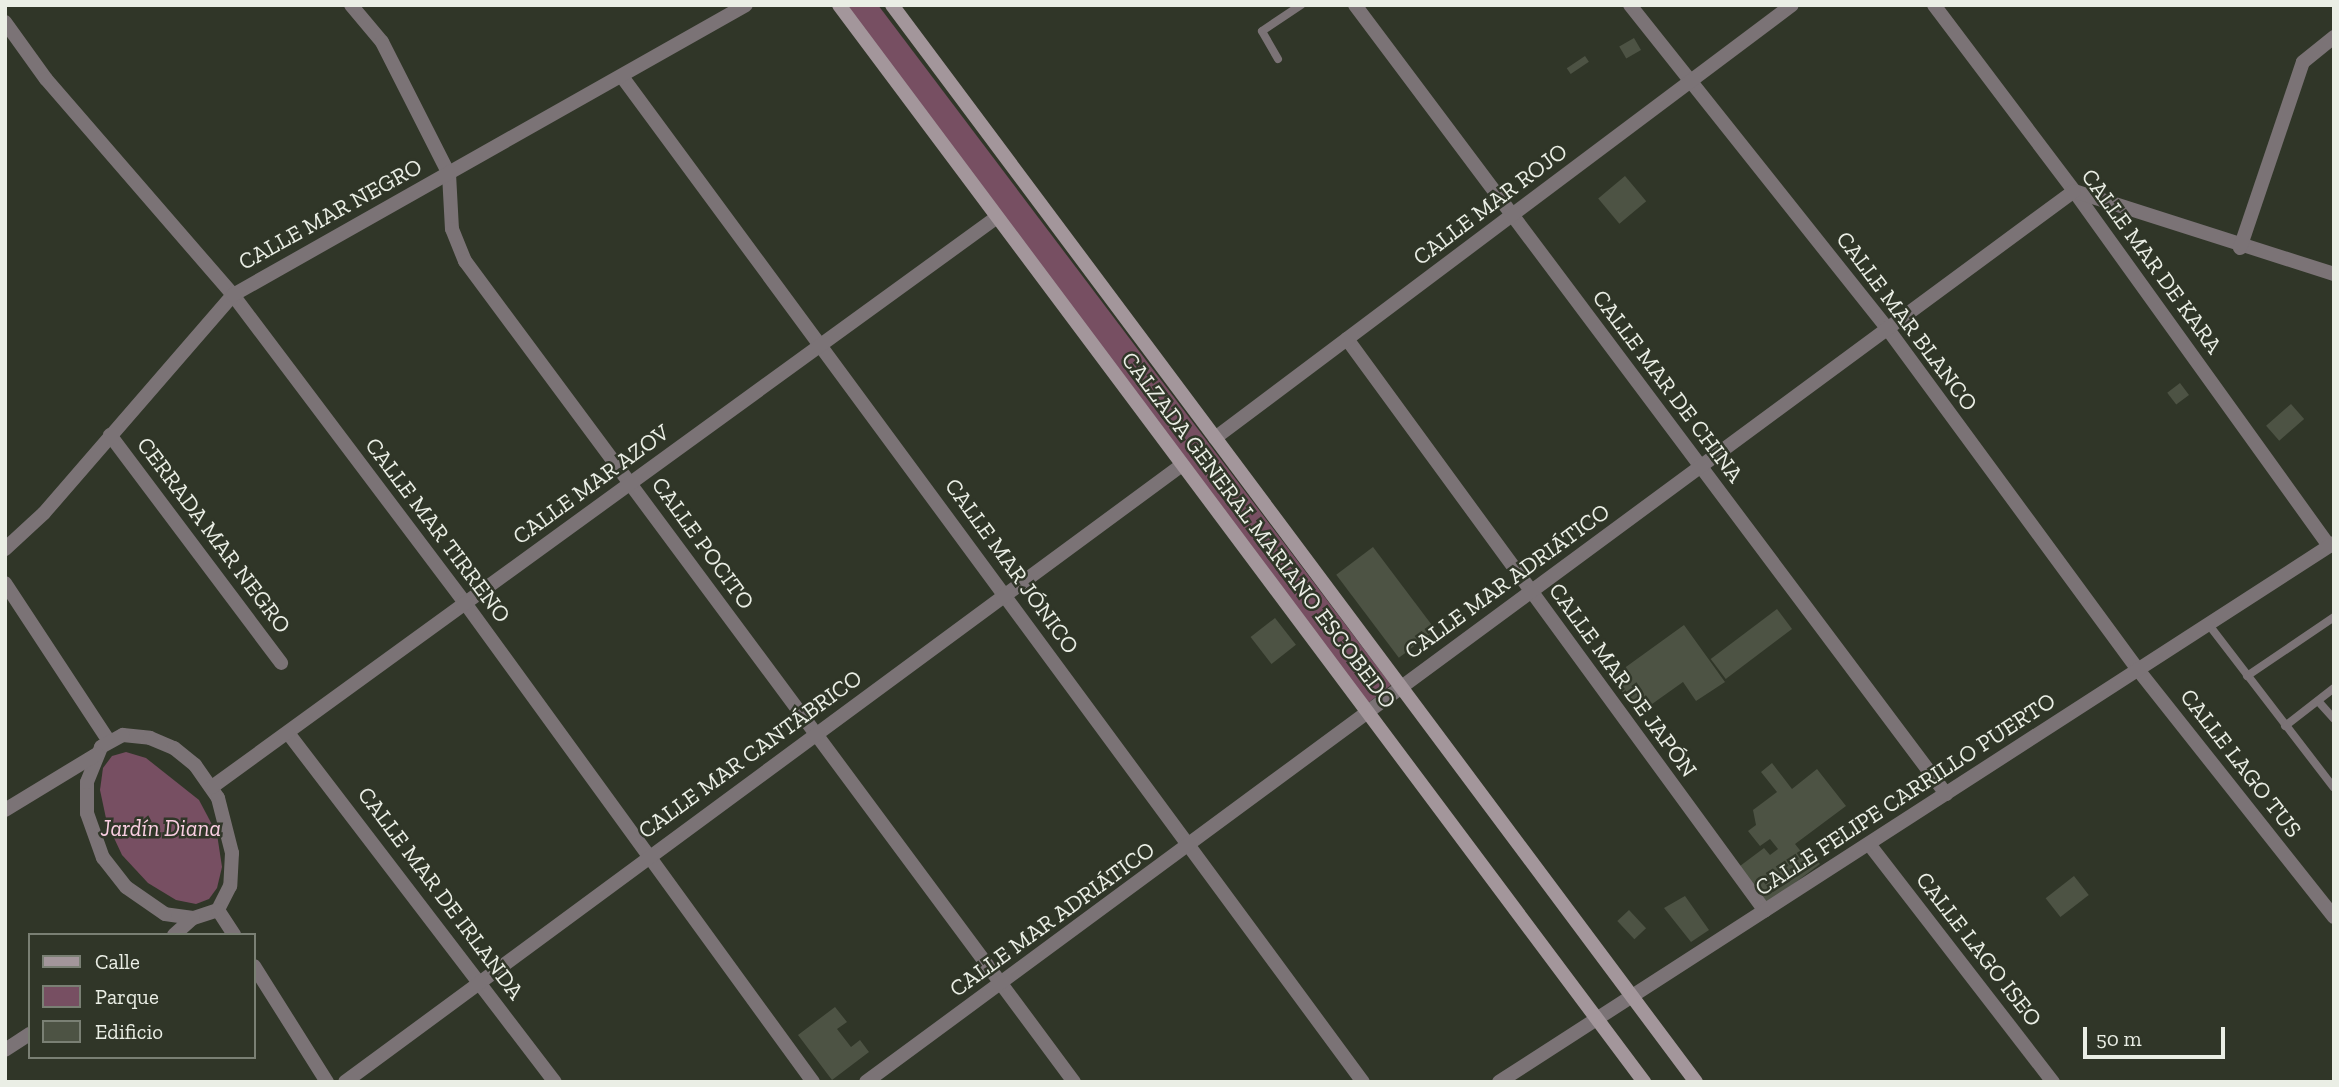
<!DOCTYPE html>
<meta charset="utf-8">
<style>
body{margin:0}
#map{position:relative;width:2339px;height:1087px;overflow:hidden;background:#303628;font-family:"Zilla Slab",serif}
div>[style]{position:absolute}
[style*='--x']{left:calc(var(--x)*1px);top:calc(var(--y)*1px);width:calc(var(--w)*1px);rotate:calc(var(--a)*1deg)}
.green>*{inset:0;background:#774f62}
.building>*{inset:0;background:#4d5344;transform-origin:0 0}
.service>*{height:8px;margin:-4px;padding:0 4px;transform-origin:4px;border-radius:4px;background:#7b7376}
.minor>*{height:14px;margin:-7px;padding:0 7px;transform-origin:7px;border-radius:7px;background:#7b7376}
.tertiary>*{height:14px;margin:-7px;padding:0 7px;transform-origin:7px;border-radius:7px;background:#7b7376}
.secondary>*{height:14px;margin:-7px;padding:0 7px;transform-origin:7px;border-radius:7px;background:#a3969b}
span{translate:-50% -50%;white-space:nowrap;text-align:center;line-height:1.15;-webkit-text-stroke:5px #303628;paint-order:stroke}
.street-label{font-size:23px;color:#eaeee5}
.park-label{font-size:23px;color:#f9cee1;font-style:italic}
.frame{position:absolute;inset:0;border:7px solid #eaeee5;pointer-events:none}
.legend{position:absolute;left:28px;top:933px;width:228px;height:126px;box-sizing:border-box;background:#303628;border:2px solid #7a8074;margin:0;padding:9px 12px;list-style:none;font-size:21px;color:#eaeee5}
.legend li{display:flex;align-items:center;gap:14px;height:35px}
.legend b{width:35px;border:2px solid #7a8074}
.scale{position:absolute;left:2083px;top:1027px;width:142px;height:32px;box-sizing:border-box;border:4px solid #eaeee5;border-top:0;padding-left:9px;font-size:21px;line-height:24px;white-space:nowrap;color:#eaeee5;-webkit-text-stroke:5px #303628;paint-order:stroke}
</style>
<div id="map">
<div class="green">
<div style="clip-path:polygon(846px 5px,878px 5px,1391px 685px,1368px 703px)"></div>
<div style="clip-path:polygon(126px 752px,146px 758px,199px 800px,217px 834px,222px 867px,217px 888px,209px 899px,196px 904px,176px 900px,148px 883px,122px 855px,107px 823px,100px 790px,103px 768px,112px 756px)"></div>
</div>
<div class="building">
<div style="left:1634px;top:38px;width:14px;height:17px;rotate:60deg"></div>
<div style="left:1585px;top:56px;width:7px;height:22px;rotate:56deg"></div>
<div style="left:1625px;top:176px;width:33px;height:35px;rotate:50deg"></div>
<div style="left:2180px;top:383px;width:15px;height:16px;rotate:53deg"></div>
<div style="left:2291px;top:404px;width:20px;height:33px;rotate:49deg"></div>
<div style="left:1373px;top:547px;width:104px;height:46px;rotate:53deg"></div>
<div style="left:1777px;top:609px;width:25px;height:83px;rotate:53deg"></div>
<div style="left:1275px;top:618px;width:34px;height:31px;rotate:52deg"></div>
<div style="clip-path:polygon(1684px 625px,1725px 682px,1696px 701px,1683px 682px,1638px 714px,1612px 677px)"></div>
<div style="clip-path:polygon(1772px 763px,1792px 789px,1817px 769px,1846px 806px,1795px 844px,1803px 854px,1809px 849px,1820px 864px,1764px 906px,1736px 869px,1764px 848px,1770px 855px,1778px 849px,1770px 839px,1760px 846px,1748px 831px,1756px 825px,1753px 810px,1777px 792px,1761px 772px)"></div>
<div style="left:2074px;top:876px;width:24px;height:36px;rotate:52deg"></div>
<div style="clip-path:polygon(1685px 896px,1709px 930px,1691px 942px,1664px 908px)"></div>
<div style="left:1629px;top:910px;width:25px;height:16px;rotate:47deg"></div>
<div style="clip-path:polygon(835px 1007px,847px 1022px,837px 1029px,851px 1047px,860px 1040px,869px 1052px,832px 1080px,798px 1035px)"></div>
</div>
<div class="service">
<div style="--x:1278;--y:59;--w:32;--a:-120"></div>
<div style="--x:1262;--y:31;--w:47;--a:-33.7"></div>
<div style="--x:2209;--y:625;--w:205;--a:52.5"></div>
<div style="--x:2247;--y:676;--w:105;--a:-34.1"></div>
<div style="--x:2318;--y:701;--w:24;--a:48"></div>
<div style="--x:2285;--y:726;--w:62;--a:-37.8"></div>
</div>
<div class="minor">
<div style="--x:351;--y:5;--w:48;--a:50"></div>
<div style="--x:382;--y:42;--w:148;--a:63.1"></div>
<div style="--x:449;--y:174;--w:55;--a:86.9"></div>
<div style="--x:452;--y:229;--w:35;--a:68"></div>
<div style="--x:465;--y:261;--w:1022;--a:53.43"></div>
<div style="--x:1355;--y:5;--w:986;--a:53.16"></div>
<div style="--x:1630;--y:5;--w:413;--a:51.5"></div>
<div style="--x:1887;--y:328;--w:426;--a:53.7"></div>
<div style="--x:2139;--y:671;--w:314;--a:51.6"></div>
<div style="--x:1934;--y:5;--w:233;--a:53"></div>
<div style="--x:2074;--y:191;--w:437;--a:54.3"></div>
<div style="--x:5;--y:22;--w:70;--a:54.3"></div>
<div style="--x:46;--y:79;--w:286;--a:49.1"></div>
<div style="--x:233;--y:295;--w:386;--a:53"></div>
<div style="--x:465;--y:603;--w:592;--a:54"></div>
<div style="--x:623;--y:78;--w:1247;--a:53.61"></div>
<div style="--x:2074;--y:191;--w:273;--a:17.7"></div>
<div style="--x:2240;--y:248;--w:196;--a:-71.3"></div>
<div style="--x:2303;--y:62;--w:40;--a:-39"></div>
<div style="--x:1347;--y:339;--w:708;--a:53.84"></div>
<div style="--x:110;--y:435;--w:285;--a:53.1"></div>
<div style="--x:1215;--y:438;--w:721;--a:-36.89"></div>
<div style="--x:5;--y:549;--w:53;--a:-42.7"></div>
<div style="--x:44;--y:513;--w:289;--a:-49.1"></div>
<div style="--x:233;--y:295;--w:589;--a:-29.48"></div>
<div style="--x:5;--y:583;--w:188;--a:56.7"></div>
<div style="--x:288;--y:733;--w:439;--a:52.6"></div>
<div style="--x:123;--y:735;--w:27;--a:6"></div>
<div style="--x:150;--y:738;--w:26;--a:23"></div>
<div style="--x:174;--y:748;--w:27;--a:39"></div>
<div style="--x:195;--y:765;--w:40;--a:55.1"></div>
<div style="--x:218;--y:798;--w:57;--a:75.7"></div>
<div style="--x:232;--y:853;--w:33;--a:93"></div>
<div style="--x:230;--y:886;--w:27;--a:117"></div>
<div style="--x:218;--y:910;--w:26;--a:162"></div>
<div style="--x:193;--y:918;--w:28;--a:-172"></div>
<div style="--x:165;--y:914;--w:47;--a:-145.3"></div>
<div style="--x:126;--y:887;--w:37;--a:-128"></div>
<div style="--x:103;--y:858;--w:48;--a:-109.6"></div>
<div style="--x:87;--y:813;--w:31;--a:-90"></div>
<div style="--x:87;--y:782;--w:38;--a:-68"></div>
<div style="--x:101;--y:747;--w:25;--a:-29"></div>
<div style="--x:212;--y:787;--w:970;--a:-35.98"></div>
<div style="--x:5;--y:810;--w:108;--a:-31.3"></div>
<div style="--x:1869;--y:844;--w:301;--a:52.3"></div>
<div style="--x:218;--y:910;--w:30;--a:57"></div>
<div style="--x:174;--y:935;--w:25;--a:-42"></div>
<div style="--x:254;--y:966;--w:137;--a:57.8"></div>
<div style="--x:5;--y:1050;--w:30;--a:-33"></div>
<div style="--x:345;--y:1082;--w:1040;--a:-36.4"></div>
<div style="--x:866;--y:1082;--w:1501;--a:-36.41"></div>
</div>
<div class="tertiary">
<div style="--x:1499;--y:1082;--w:994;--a:-32.84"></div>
</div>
<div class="secondary">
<div style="--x:839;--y:5;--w:1345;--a:53.22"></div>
<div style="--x:892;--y:5;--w:1344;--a:53.26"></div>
</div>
<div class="street-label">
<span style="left:1490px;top:204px;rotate:-37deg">CALLE MAR ROJO</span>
<span style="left:330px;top:214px;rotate:-29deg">CALLE MAR NEGRO</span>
<span style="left:2152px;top:261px;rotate:54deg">CALLE MAR DE KARA</span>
<span style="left:1907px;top:321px;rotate:53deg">CALLE MAR BLANCO</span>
<span style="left:1668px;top:386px;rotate:53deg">CALLE MAR DE CHINA</span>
<span style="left:591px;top:484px;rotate:-36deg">CALLE MAR AZOV</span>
<span style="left:438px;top:530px;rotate:53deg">CALLE MAR TIRRENO</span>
<span style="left:1259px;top:530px;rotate:53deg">CALZADA GENERAL MARIANO ESCOBEDO</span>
<span style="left:214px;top:535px;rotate:53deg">CERRADA MAR NEGRO</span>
<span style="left:703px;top:543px;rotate:54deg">CALLE POCITO</span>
<span style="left:1012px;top:566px;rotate:54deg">CALLE MAR JÓNICO</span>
<span style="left:1507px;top:581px;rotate:-36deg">CALLE MAR ADRIÁTICO</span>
<span style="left:1623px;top:680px;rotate:54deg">CALLE MAR DE JAPÓN</span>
<span style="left:750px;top:754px;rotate:-36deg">CALLE MAR CANTÁBRICO</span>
<span style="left:2241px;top:763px;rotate:52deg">CALLE LAGO TUS</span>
<span style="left:1905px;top:794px;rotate:-33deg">CALLE FELIPE CARRILLO PUERTO</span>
<span style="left:441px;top:893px;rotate:53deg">CALLE MAR DE IRLANDA</span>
<span style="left:1052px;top:919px;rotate:-36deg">CALLE MAR ADRIÁTICO</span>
<span style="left:1979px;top:949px;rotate:52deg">CALLE LAGO ISEO</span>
</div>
<div class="park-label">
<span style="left:161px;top:828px">Jardín Diana</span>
</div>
<div class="frame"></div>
<ul class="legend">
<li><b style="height:9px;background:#a3969b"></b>Calle</li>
<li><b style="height:19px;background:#774f62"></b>Parque</li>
<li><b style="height:19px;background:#4d5344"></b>Edificio</li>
</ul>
<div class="scale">50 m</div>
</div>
